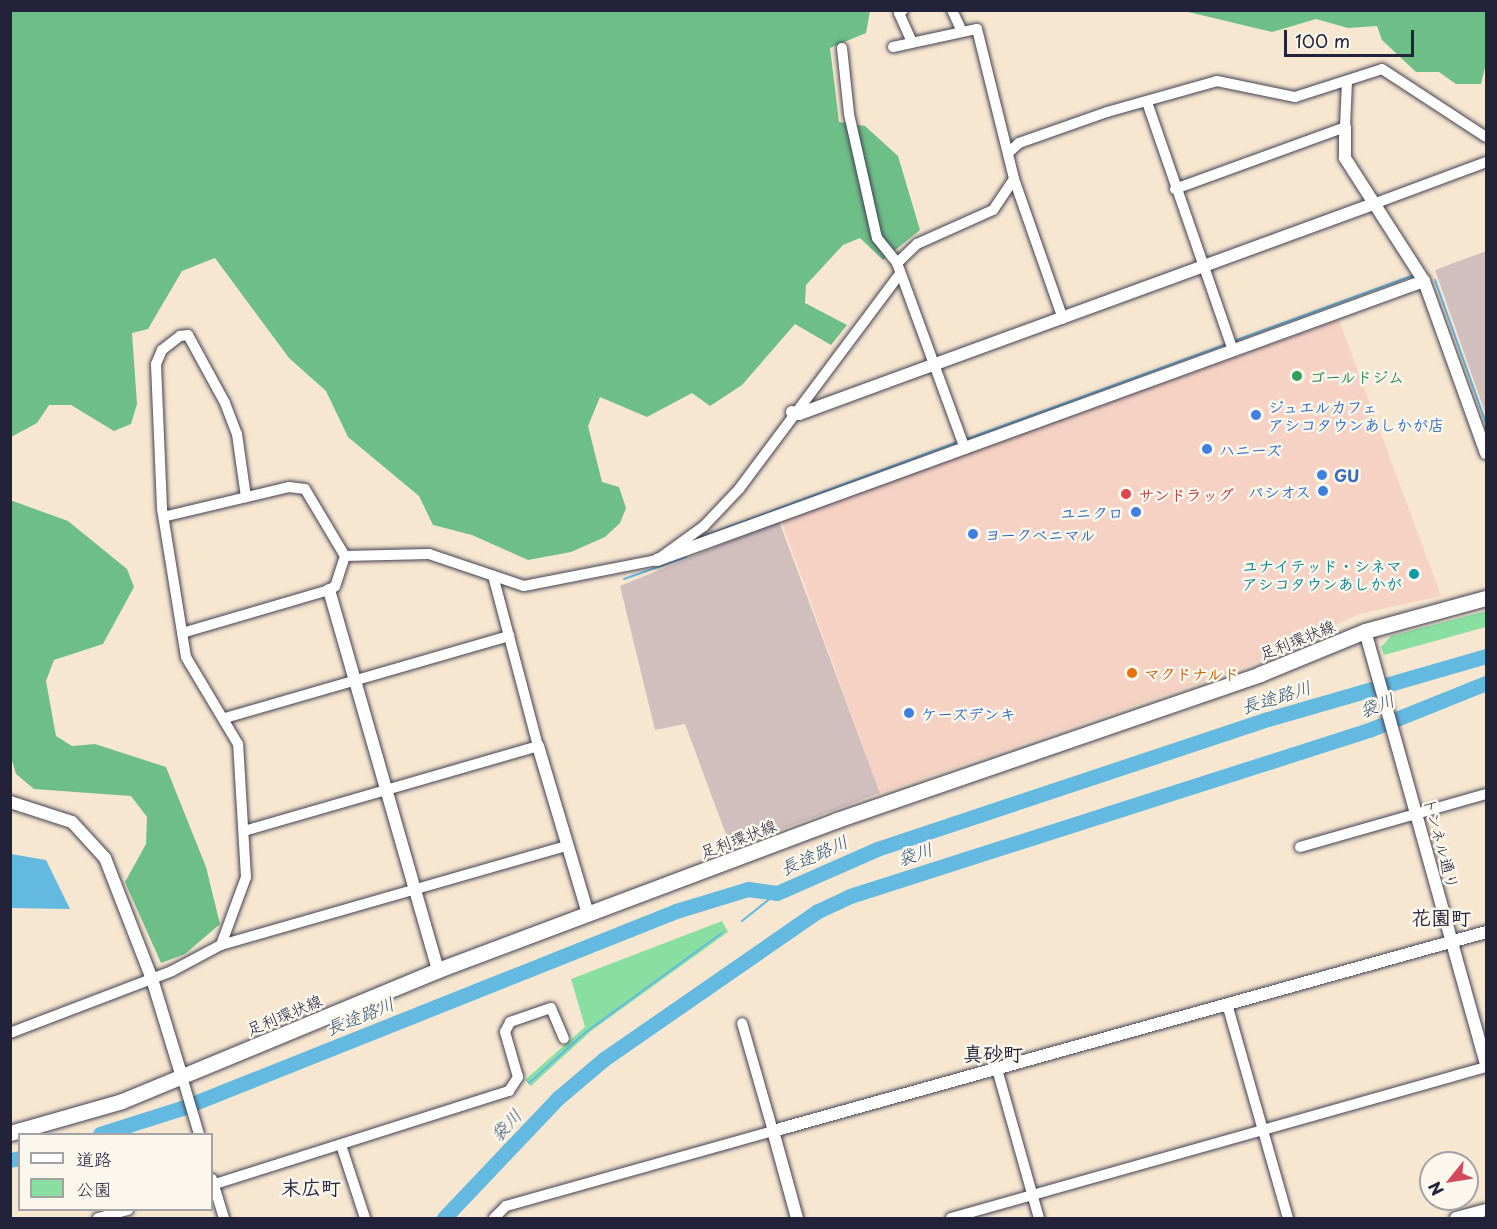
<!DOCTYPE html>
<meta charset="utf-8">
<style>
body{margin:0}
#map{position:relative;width:1497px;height:1229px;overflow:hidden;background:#f7e7d1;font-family:"Playpen Sans","Klee One",sans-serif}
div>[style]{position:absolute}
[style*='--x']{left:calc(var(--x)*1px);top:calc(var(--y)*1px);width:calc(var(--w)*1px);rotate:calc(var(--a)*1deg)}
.built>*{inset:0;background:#f6d2c4}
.industrial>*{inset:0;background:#d1bfbe}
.green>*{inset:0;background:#89dfa2}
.forest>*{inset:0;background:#6ebe88}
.water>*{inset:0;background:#63b9e0}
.stream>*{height:2px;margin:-1px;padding:0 1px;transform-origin:1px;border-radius:1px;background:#63b9e0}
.river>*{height:15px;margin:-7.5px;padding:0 7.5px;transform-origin:7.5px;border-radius:7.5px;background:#63b9e0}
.roads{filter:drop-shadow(0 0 2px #424052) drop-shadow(0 0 2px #424052)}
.minor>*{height:10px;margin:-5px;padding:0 5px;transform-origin:5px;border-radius:5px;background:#fff}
.tertiary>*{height:12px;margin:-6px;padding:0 6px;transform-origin:6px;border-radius:6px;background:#fff}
.primary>*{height:15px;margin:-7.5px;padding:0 7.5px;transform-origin:7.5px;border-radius:7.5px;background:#fff}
.dots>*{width:16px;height:16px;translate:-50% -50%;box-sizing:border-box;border:3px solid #fbf7ec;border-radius:50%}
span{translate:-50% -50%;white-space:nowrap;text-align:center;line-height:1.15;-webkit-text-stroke:5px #fbf7ec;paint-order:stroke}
.leisure-label{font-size:16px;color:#27864d;font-weight:700}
.left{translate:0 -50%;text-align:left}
.shop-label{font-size:16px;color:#366cbe;font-weight:700}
.right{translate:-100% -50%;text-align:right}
.health-label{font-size:16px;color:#be3a42;font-weight:700}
.culture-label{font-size:16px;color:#0d838f;font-weight:700}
.street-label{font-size:16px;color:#22223b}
.food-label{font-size:16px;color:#c56008;font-weight:700}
.water-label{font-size:18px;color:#395775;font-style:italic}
.quarter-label{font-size:20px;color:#22223b;font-weight:700}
.frame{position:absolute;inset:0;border:12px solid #22223b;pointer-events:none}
.legend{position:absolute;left:18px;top:1133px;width:195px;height:78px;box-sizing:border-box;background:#fbf7ec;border:2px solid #a4a2a5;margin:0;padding:8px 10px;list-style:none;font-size:18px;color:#22223b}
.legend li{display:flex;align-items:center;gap:12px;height:30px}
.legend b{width:30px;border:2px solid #a4a2a5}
.north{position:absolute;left:1419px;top:1151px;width:60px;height:60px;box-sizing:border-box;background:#fbf7ec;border:2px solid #a4a2a5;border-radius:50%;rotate:240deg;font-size:16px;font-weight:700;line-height:24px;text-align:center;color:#22223b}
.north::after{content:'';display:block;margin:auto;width:21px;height:27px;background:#d1495b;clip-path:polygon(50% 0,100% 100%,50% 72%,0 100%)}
.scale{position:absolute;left:1284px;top:30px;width:130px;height:27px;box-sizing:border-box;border:3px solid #22223b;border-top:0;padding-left:8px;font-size:18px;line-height:21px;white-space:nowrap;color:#22223b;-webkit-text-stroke:4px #fbf7ec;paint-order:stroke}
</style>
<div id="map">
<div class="built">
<div style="clip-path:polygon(1339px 320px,1441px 596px,1359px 614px,1251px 665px,880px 793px,781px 520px)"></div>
</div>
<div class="industrial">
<div style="clip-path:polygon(1486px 251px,1486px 415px,1435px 270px)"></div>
<div style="clip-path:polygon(779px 521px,880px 793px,731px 848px,685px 724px,655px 730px,620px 586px)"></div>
</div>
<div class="green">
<div style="clip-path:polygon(1486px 611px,1486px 627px,1384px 655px,1381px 647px,1391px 636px)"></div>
<div style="clip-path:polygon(722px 921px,728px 932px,591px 1031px,531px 1086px,525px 1080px,585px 1027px,571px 979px)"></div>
</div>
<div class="forest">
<div style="clip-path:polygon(11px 11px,870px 11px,866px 33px,830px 48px,839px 122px,865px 126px,898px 156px,920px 230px,883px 260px,860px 238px,843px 245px,806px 285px,805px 303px,847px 325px,831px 345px,795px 324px,742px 385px,710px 406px,692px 393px,647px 417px,600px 397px,588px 426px,602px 482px,619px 487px,626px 508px,620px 523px,605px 537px,571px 552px,528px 560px,472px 535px,433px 525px,419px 496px,348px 437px,326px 391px,289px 358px,215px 258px,182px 271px,148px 329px,132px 333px,137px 404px,131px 424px,114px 431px,71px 405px,49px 405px,37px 423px,11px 437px)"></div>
<div style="clip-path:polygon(1184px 11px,1486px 11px,1486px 63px,1481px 84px,1456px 84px,1439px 72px,1416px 72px,1382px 40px,1377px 26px,1348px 28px,1316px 19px,1272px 32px)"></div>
<div style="clip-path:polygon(10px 500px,68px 521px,127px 569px,134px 587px,103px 644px,54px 660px,46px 681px,56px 736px,72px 746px,95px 744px,166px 767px,206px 867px,220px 924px,185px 954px,161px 963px,125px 882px,146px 844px,147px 817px,131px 796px,34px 789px,16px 774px,11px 757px)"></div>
</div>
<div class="water">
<div style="clip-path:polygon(11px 854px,46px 860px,70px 909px,11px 908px)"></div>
</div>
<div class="stream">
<div style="--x:1435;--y:280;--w:152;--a:70.4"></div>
<div style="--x:1234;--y:341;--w:189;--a:-20.1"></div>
<div style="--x:967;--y:439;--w:276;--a:-20.1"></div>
<div style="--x:694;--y:540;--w:282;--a:-20.4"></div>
<div style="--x:624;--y:579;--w:66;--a:-19.5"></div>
<div style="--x:742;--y:921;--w:45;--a:-38.7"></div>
<div style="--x:529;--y:1083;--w:76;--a:-41.8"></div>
<div style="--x:586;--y:1032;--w:168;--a:-36.1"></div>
</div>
<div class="river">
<div style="--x:100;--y:1134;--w:86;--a:-17.6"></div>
<div style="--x:182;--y:1108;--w:532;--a:-21.74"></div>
<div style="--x:676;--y:911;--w:75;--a:-17"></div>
<div style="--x:748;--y:889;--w:29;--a:8"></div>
<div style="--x:777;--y:893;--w:109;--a:-23.7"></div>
<div style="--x:877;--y:849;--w:412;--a:-18.4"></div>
<div style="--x:1268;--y:719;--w:227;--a:-16.1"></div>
<div style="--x:10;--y:1160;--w:10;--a:-11"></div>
<div style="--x:444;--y:1218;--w:166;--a:-46.5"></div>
<div style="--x:558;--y:1098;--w:60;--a:-40.3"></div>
<div style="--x:604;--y:1059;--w:260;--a:-34.7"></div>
<div style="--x:818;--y:911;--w:35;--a:-25"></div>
<div style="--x:850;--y:896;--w:545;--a:-17.74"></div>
<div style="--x:1369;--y:730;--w:126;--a:-21.9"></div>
</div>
<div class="roads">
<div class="minor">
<div style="--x:903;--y:10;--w:5;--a:143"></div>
<div style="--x:899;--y:13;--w:32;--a:66"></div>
<div style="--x:952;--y:10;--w:21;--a:65"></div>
<div style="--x:893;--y:47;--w:86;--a:-12.1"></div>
<div style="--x:977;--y:29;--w:154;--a:76.1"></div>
<div style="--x:1014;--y:179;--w:37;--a:124"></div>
<div style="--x:993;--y:210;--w:83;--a:155.9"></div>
<div style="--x:917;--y:244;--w:28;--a:136"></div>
<div style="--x:842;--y:48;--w:66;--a:83.9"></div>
<div style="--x:849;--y:114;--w:127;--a:77.3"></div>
<div style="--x:877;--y:238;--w:32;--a:51"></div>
<div style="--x:897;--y:263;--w:198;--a:69.9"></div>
<div style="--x:1147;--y:102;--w:262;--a:70.9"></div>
<div style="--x:1008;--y:153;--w:15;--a:-42"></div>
<div style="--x:1019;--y:143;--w:93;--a:-19.4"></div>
<div style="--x:1107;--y:112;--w:114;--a:-15.7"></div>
<div style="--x:1217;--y:81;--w:80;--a:11.6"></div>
<div style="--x:1295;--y:97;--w:91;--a:-17.8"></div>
<div style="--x:1382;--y:69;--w:124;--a:33.2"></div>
<div style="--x:1014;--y:179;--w:148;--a:70.7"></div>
<div style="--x:1175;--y:189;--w:181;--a:-20"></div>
<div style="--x:1345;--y:127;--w:45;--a:-87.5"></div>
<div style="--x:1376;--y:203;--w:117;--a:-20.4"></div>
<div style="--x:167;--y:516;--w:125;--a:-13.4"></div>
<div style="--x:289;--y:487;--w:16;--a:7"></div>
<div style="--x:305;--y:489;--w:78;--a:59.2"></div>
<div style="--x:345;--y:556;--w:32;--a:108"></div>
<div style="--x:335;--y:586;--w:7;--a:146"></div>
<div style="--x:329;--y:590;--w:153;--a:163.7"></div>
<div style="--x:345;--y:556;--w:84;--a:-1.4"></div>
<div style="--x:429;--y:554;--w:100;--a:18.6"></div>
<div style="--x:524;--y:586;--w:136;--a:-11.1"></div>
<div style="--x:657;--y:560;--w:58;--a:-35.9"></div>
<div style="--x:704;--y:526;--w:51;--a:-46.6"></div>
<div style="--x:739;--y:489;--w:269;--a:-53.2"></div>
<div style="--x:225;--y:718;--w:296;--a:-16.1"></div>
<div style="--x:244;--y:831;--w:306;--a:-16.1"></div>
<div style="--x:538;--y:746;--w:176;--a:-104.8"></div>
<div style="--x:1300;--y:847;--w:193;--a:-15.9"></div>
<div style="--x:221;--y:945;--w:360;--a:-16"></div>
<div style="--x:1227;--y:1004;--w:223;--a:74.1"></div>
<div style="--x:10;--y:1033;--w:173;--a:-20.9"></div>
<div style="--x:172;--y:971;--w:55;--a:-28"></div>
<div style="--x:221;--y:945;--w:72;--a:-69.8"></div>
<div style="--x:246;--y:877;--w:133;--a:-93.4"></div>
<div style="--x:238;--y:744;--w:101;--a:-120.9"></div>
<div style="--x:186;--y:657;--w:151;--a:-99.2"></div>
<div style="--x:162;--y:508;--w:144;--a:-92.4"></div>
<div style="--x:156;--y:364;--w:15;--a:-67"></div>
<div style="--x:162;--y:350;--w:23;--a:-38"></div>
<div style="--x:180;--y:336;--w:8;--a:-7"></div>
<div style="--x:188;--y:335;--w:77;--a:61.4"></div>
<div style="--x:225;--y:403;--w:33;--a:69"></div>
<div style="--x:237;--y:434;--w:64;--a:81.9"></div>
<div style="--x:997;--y:1069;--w:155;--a:74.3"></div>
<div style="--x:182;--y:1077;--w:59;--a:73.4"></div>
<div style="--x:341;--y:1145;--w:77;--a:71.8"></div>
<div style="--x:212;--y:1179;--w:41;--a:72.9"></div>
<div style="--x:212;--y:1185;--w:312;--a:-17.6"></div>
<div style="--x:509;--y:1091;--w:17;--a:-57"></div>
<div style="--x:518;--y:1077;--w:47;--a:-106.1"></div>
<div style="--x:505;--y:1032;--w:11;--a:-63"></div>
<div style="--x:510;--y:1022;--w:43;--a:-18.9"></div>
<div style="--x:551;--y:1008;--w:33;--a:67"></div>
<div style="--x:98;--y:1218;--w:31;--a:-15"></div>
<div style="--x:494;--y:1218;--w:17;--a:-45"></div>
<div style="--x:506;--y:1206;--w:277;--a:-15.7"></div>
<div style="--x:773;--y:1131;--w:112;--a:-106"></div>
<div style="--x:951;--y:1218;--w:556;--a:-15.76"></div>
</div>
<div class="tertiary">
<div style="--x:1345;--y:127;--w:31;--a:90"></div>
<div style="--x:1345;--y:158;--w:146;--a:57.3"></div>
<div style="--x:1424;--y:281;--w:183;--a:70.2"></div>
<div style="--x:792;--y:412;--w:7;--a:16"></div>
<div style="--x:799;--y:414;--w:614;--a:-20.09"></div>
<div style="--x:657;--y:560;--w:816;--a:-19.99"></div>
<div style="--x:329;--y:590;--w:395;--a:74"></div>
<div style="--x:1365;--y:631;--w:449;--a:74.4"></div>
<div style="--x:538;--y:746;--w:175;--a:73.4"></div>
<div style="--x:10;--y:802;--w:65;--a:17.9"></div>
<div style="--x:72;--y:822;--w:49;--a:47.5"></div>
<div style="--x:105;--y:858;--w:130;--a:68.8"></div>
<div style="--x:152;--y:979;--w:102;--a:73"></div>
<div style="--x:797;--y:1218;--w:90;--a:-105.4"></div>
<div style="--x:773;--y:1131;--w:740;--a:-15.59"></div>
<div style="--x:1456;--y:1218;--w:31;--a:-15"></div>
</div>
<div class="primary">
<div style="--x:10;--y:1133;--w:116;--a:-15.9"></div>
<div style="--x:122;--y:1101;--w:342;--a:-22.5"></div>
<div style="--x:438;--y:970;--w:426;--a:-20.6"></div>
<div style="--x:837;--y:820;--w:447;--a:-19"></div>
<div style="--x:1260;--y:674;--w:113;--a:-22.3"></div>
<div style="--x:1365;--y:631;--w:125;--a:-15.3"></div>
</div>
</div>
<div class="dots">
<div style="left:1297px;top:376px;background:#2e9e5b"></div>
<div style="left:1256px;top:415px;background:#3f7fe0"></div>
<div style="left:1207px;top:449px;background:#3f7fe0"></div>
<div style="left:1322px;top:475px;background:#3f7fe0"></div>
<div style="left:1323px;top:491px;background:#3f7fe0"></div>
<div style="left:1126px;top:494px;background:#e0444e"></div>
<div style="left:1136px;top:512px;background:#3f7fe0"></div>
<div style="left:973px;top:534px;background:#3f7fe0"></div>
<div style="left:1414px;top:574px;background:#0f9aa8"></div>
<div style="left:1132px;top:673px;background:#e8710a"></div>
<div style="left:909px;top:713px;background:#3f7fe0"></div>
</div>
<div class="leisure-label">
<span class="left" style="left:1309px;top:376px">ゴールドジム</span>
</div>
<div class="shop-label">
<span class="left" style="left:1268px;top:415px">ジュエルカフェ<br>アシコタウンあしかが店</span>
<span class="left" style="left:1219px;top:449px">ハニーズ</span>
<span class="left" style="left:1334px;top:475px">GU</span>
<span class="right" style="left:1311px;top:491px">パシオス</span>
<span class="right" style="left:1124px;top:512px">ユニクロ</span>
<span class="left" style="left:985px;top:534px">ヨークベニマル</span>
<span class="left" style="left:921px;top:713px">ケーズデンキ</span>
</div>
<div class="health-label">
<span class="left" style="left:1138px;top:494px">サンドラッグ</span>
</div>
<div class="culture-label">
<span class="right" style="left:1402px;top:574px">ユナイテッド・シネマ<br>アシコタウンあしかが</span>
</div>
<div class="street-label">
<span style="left:1297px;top:639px;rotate:-22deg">足利環状線</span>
<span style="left:738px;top:838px;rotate:-21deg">足利環状線</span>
<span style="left:1442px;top:843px;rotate:75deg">トンネル通り</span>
<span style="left:284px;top:1014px;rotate:-23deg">足利環状線</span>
</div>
<div class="food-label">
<span class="left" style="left:1144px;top:673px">マクドナルド</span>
</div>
<div class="water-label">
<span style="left:1276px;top:697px;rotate:-17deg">長途路川</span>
<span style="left:1377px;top:705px;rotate:-21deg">袋川</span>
<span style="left:915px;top:854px;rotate:-18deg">袋川</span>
<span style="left:814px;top:855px;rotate:-24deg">長途路川</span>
<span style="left:360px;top:1016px;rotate:-22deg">長途路川</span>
<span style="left:506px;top:1125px;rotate:-47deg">袋川</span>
</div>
<div class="quarter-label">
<span style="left:1441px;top:917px">花園町</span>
<span style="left:993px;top:1053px">真砂町</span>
<span style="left:311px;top:1187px">末広町</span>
</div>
<div class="frame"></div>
<ul class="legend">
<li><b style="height:8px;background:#fff"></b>道路</li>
<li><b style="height:16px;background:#89dfa2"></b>公園</li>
</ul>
<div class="north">N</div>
<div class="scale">100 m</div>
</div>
